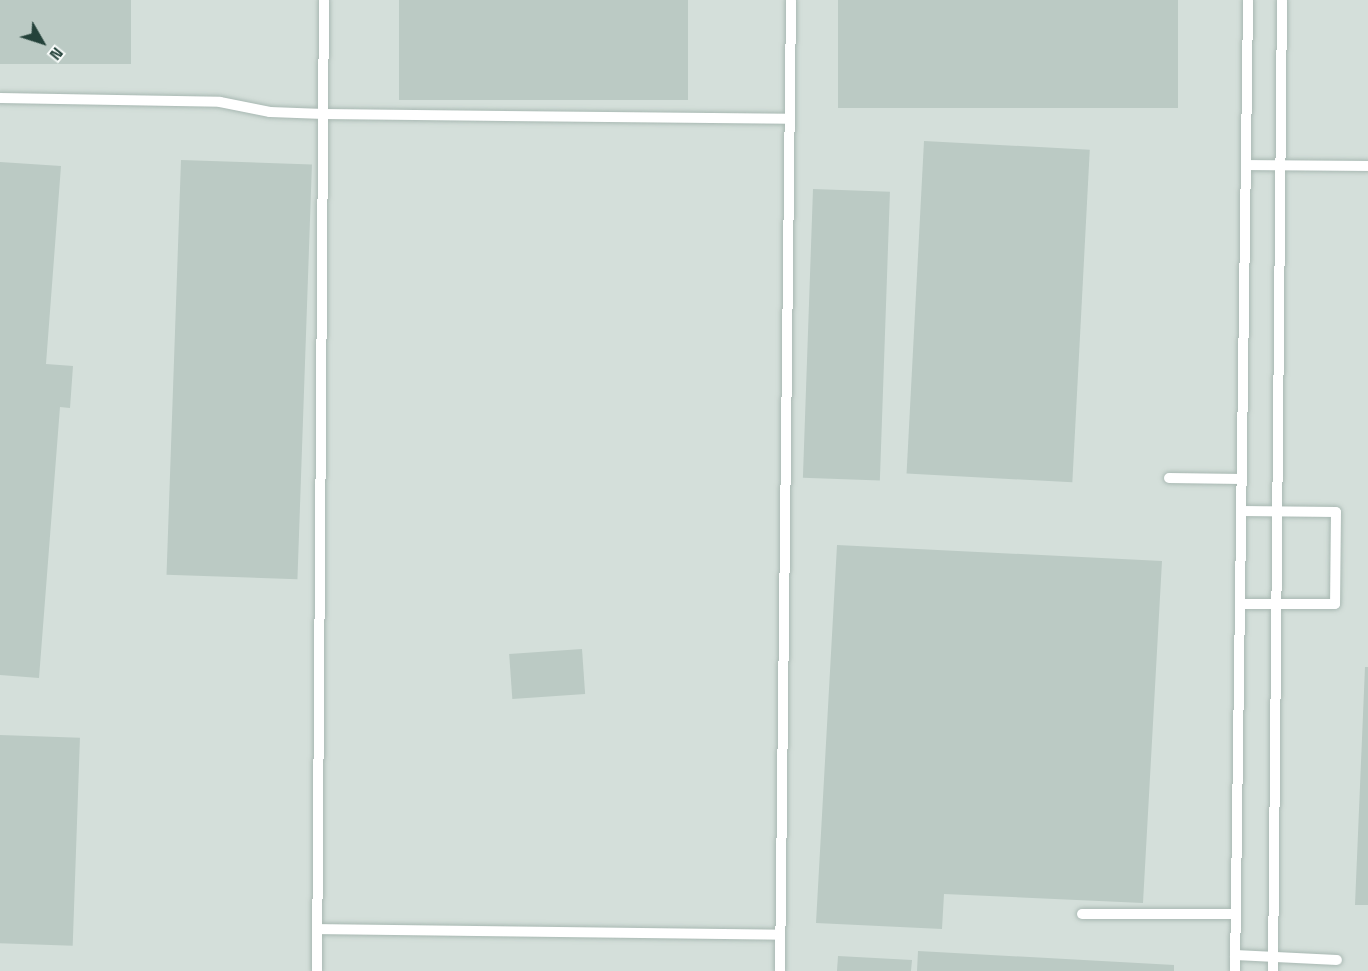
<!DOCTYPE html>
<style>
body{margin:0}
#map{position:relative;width:1368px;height:971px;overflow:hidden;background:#e6efeb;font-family:"Space Grotesk",sans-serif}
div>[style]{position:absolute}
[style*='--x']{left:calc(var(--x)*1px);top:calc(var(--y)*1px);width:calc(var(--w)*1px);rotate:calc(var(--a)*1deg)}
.built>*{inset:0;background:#d4dfda;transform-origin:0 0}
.building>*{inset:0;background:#bbcac4;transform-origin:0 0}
.roads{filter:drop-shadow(0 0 2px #a8b8b2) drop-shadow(0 0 2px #a8b8b2)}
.lane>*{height:10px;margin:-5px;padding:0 5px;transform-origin:5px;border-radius:5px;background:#fff}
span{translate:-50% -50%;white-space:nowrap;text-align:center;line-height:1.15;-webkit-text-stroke:5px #f7fbf9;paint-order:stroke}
.north{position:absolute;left:12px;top:12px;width:60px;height:60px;-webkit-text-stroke:4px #f7fbf9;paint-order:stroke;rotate:129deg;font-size:16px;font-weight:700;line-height:24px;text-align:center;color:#24423a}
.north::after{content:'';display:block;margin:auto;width:21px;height:27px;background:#24423a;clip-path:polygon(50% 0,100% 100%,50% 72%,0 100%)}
</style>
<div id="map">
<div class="built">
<div style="left:0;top:0;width:1368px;height:971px"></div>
</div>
<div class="building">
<div style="left:0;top:0;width:131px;height:64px"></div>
<div style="left:399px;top:0;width:289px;height:100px"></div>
<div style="left:838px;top:0;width:340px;height:108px"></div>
<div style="left:924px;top:141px;width:166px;height:333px;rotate:3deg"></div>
<div style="left:181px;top:160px;width:131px;height:415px;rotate:2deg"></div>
<div style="clip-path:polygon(0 162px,61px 166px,46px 364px,73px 366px,70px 408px,60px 407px,39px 678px,0 675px)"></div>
<div style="left:813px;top:189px;width:77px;height:289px;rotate:2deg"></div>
<div style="clip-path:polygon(837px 545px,1162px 561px,1143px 903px,944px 894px,942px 929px,816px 923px)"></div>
<div style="left:582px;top:649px;width:45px;height:73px;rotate:86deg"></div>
<div style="clip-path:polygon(1365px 667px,1368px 667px,1368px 905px,1355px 905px)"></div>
<div style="left:0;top:735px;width:80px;height:208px;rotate:2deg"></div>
<div style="clip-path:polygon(918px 951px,1174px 965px,1174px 971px,917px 971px)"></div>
<div style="clip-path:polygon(838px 956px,912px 960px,911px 971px,837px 971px)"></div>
</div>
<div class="roads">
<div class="lane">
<div style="--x:0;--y:98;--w:220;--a:1"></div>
<div style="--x:220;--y:102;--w:51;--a:11.3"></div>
<div style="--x:270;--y:112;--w:54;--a:2.1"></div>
<div style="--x:324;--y:114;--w:465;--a:0.6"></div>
<div style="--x:1246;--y:165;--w:122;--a:0.5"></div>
<div style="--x:1169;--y:478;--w:73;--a:0.8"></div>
<div style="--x:1242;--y:511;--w:94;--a:0.6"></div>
<div style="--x:1336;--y:512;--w:92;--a:90.6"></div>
<div style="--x:1335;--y:604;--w:93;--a:180"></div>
<div style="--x:1082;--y:914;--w:153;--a:0"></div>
<div style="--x:317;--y:929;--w:463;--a:0.7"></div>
<div style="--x:1235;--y:955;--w:102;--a:2.8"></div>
<div style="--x:317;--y:971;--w:971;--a:-89.59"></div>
<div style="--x:780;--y:971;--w:971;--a:-89.35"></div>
<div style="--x:1235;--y:971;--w:971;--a:-89.23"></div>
<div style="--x:1273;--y:971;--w:971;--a:-89.47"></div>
</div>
</div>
<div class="north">N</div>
</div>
